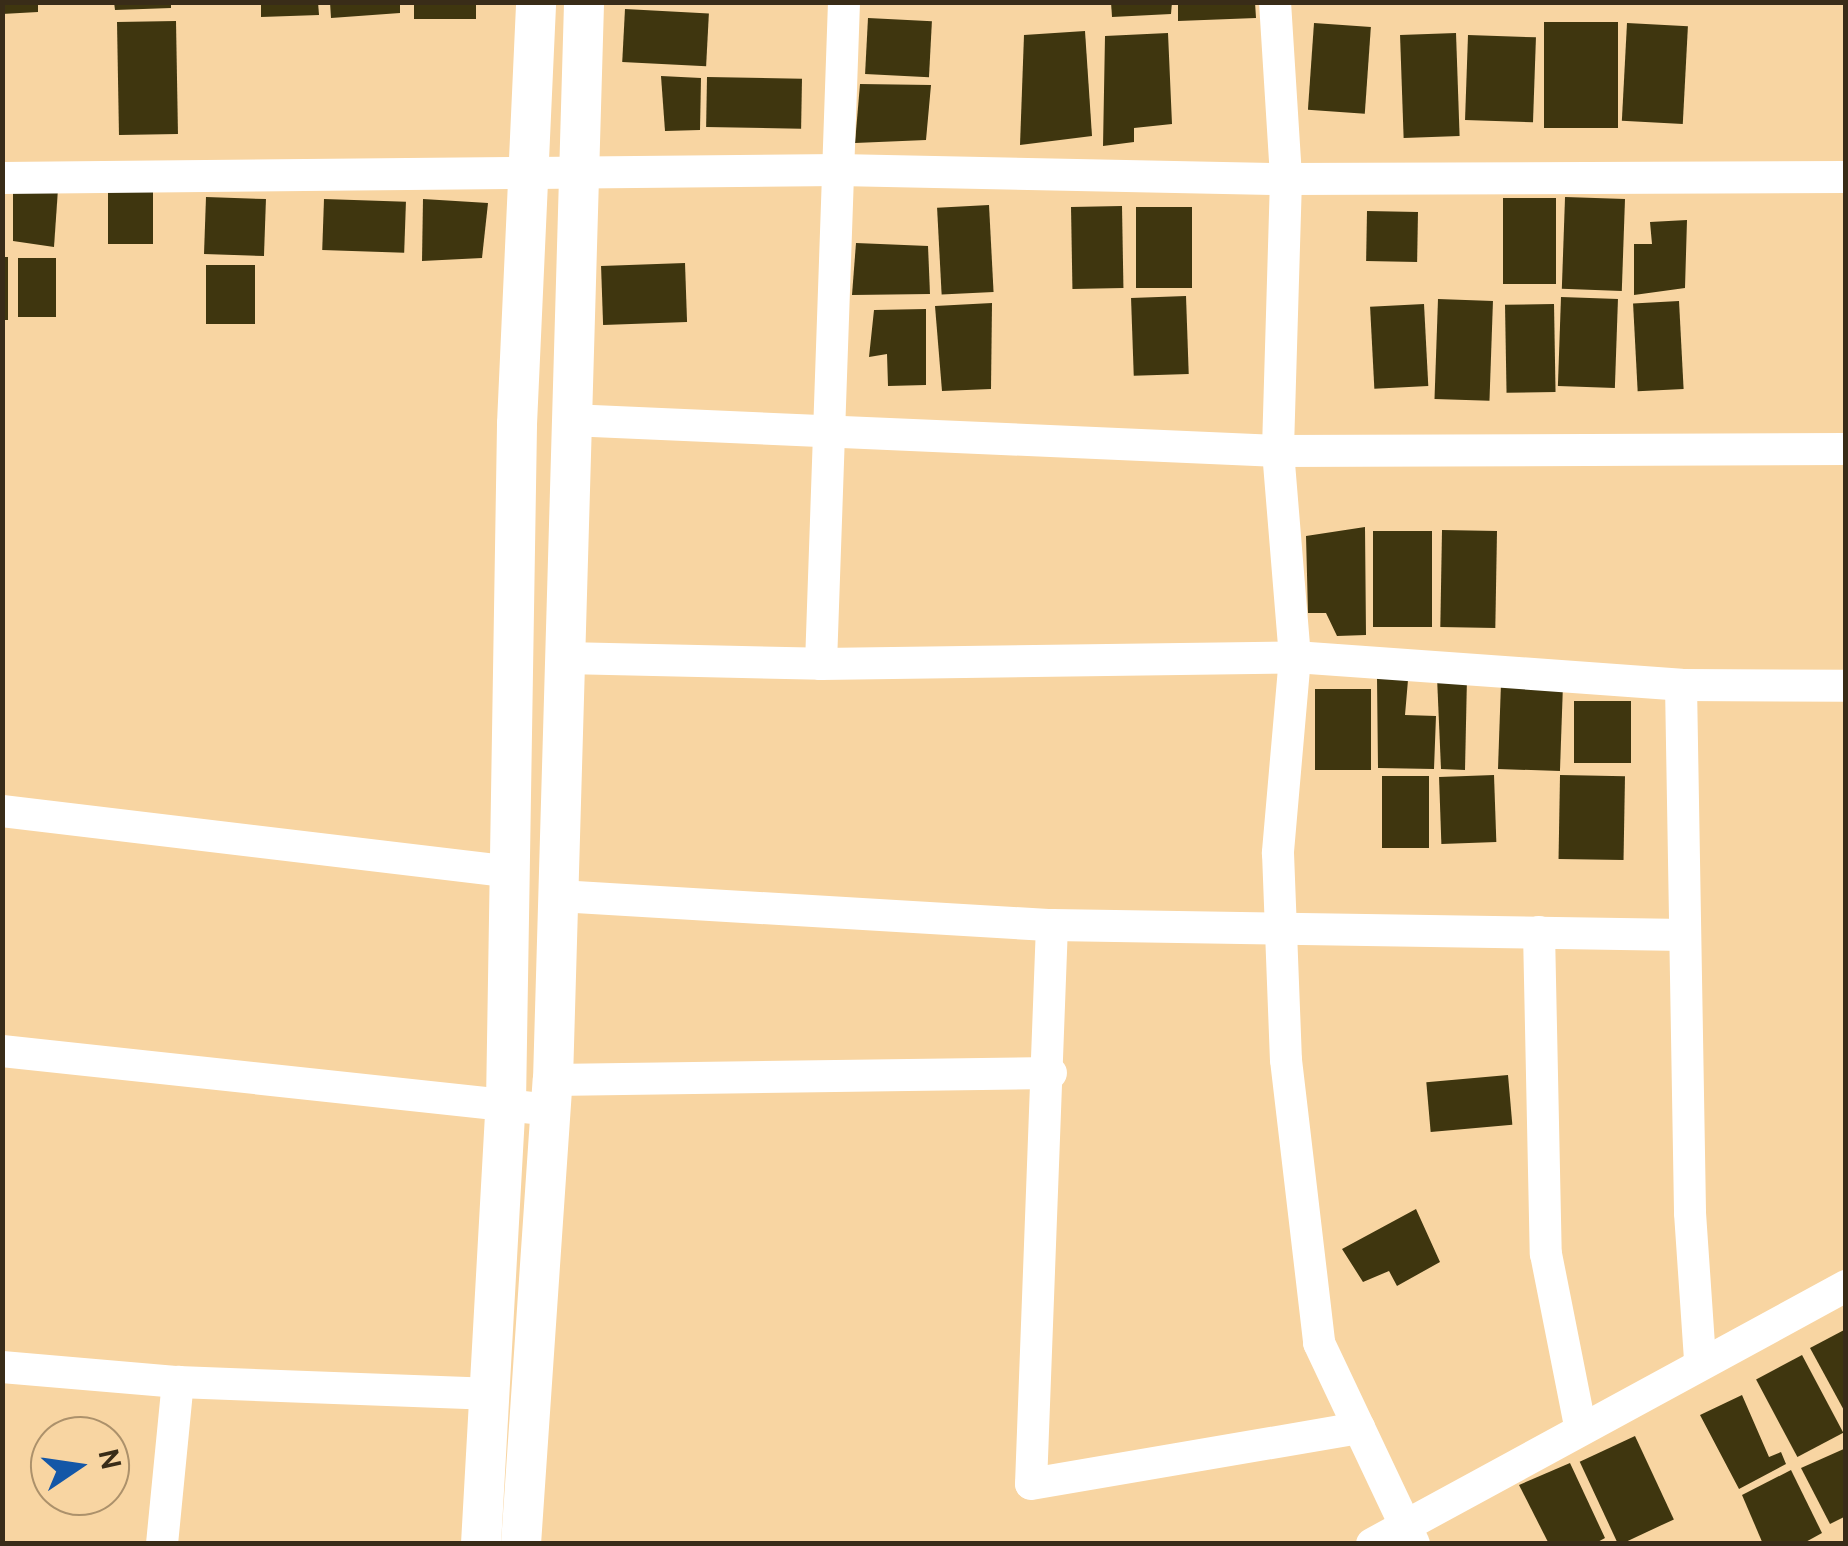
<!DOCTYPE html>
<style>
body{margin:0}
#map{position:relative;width:1848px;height:1546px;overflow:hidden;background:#f8d5a2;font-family:Overpass,sans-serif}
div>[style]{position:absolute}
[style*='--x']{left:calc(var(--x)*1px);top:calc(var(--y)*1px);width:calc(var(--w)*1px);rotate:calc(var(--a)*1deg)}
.building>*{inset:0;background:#3f360f;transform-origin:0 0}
.minor>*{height:32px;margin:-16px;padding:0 16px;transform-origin:16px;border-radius:16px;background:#fff}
.tertiary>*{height:40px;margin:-20px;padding:0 20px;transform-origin:20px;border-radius:20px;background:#fff}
span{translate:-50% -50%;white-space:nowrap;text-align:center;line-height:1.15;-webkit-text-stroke:10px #f8d5a2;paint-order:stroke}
.frame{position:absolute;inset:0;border:5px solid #392c18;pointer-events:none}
.north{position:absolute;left:30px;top:1416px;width:100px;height:100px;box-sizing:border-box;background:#f8d5a2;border:2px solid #ac916b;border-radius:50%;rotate:77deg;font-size:28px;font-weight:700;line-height:40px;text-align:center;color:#392c18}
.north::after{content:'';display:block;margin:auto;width:35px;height:45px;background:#1457a7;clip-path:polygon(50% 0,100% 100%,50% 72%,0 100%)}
</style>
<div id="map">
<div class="building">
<div style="clip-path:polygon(2px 2px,38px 2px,38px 12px,2px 14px)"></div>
<div style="clip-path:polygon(114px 2px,171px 2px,171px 8px,115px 10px)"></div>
<div style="clip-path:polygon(261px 2px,318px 2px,319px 15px,261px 17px)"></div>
<div style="clip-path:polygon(330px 2px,400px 2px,400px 13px,331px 18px)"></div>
<div style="left:414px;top:2px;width:62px;height:17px"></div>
<div style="clip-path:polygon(1111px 2px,1172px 2px,1171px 14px,1112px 17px)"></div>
<div style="clip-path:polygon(1178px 2px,1255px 2px,1256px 18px,1178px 21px)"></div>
<div style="left:625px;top:9px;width:84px;height:53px;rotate:3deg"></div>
<div style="left:868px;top:18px;width:64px;height:56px;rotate:3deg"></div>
<div style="left:176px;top:21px;width:113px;height:59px;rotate:89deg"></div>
<div style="left:1544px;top:22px;width:74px;height:106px"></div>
<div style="left:1314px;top:23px;width:57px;height:87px;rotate:4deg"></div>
<div style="left:1627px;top:23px;width:61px;height:98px;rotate:3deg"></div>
<div style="clip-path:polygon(1085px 31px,1092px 136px,1020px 145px,1024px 35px)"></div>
<div style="clip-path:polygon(1168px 33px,1172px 124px,1134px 128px,1134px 142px,1103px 146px,1105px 36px)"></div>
<div style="left:1456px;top:33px;width:103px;height:56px;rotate:88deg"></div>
<div style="left:1468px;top:35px;width:68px;height:85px;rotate:2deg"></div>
<div style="clip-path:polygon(661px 76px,701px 78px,700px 130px,665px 131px)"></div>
<div style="left:707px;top:77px;width:95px;height:50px;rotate:1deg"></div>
<div style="clip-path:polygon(860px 84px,931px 85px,926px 140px,855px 143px)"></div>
<div style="clip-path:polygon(58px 189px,54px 247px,13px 241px,13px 191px)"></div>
<div style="left:108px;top:189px;width:45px;height:55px"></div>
<div style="left:206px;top:197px;width:60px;height:57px;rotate:2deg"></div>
<div style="left:1503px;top:198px;width:53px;height:86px"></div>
<div style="left:324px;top:199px;width:82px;height:51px;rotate:2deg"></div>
<div style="clip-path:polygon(423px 199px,488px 203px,482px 258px,422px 261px)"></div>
<div style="left:1625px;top:199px;width:92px;height:60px;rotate:92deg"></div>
<div style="left:989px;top:205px;width:87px;height:52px;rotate:87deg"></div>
<div style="left:1122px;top:206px;width:82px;height:51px;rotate:89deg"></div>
<div style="left:1136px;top:207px;width:56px;height:81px"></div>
<div style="left:1367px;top:211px;width:51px;height:50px;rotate:1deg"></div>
<div style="clip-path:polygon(1687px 220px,1685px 288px,1634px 295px,1634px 244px,1652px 244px,1650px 222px)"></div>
<div style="clip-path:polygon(856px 243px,928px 246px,930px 294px,852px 295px)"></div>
<div style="left:2px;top:257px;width:6px;height:63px"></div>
<div style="left:18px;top:258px;width:38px;height:59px"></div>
<div style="left:685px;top:263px;width:59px;height:84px;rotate:88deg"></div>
<div style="left:206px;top:265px;width:49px;height:59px"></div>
<div style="left:1186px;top:296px;width:78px;height:55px;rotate:88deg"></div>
<div style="left:1561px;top:297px;width:57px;height:89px;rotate:2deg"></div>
<div style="left:1438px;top:299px;width:55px;height:100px;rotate:2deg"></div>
<div style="left:1679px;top:301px;width:88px;height:46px;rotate:87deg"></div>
<div style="clip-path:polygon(992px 303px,991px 389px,942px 391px,935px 306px)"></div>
<div style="left:1424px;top:304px;width:82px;height:54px;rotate:87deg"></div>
<div style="left:1554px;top:304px;width:88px;height:49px;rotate:89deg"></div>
<div style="clip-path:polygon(926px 309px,926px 385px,888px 386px,887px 354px,869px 357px,874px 310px)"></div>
<div style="clip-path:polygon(1365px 527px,1366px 635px,1337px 636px,1326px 613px,1308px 613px,1306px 536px)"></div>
<div style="left:1373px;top:531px;width:59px;height:96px"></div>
<div style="left:1497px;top:531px;width:97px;height:55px;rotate:91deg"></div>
<div style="clip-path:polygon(1437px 677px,1467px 677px,1465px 770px,1441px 769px)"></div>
<div style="clip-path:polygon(1377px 678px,1408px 680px,1405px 715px,1436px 716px,1434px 769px,1378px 768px)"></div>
<div style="left:1501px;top:683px;width:62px;height:86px;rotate:2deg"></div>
<div style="left:1315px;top:689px;width:56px;height:81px"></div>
<div style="left:1574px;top:701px;width:57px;height:62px"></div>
<div style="left:1494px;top:775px;width:67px;height:55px;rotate:88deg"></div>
<div style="left:1560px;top:775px;width:65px;height:84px;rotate:1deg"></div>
<div style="left:1382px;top:776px;width:47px;height:72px"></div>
<div style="left:1508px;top:1075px;width:50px;height:82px;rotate:85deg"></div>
<div style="clip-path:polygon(1416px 1209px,1440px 1262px,1397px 1286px,1389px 1271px,1363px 1282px,1342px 1249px)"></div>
<div style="clip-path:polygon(1846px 1329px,1846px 1414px,1810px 1348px)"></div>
<div style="left:1802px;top:1355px;width:88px;height:52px;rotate:62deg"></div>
<div style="clip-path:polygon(1742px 1395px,1769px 1457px,1781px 1452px,1786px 1464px,1739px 1489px,1700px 1415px)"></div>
<div style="left:1635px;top:1436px;width:92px;height:61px;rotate:65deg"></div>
<div style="clip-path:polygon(1846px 1448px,1846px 1516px,1830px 1524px,1801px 1468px)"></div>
<div style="clip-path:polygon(1570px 1463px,1605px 1538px,1594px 1544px,1549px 1544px,1519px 1485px)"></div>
<div style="clip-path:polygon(1791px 1470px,1822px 1533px,1802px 1544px,1763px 1544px,1742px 1495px)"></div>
</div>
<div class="minor">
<div style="--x:1275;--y:2;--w:177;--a:86.4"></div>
<div style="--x:1286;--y:179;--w:272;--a:91.7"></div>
<div style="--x:1278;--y:451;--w:207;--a:85.3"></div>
<div style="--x:1295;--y:657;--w:197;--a:95"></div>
<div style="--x:1278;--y:853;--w:207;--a:87.8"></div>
<div style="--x:1286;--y:1060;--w:285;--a:83.3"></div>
<div style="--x:1319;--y:1343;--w:222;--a:64.7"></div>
<div style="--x:2;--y:178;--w:837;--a:-0.55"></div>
<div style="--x:839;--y:170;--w:447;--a:1.2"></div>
<div style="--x:1286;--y:179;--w:560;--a:-0.2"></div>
<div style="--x:570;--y:420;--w:709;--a:2.51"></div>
<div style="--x:1278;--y:451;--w:568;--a:-0.2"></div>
<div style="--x:565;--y:658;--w:256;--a:1.3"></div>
<div style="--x:821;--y:664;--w:474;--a:-0.8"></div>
<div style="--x:1295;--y:657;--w:387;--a:4.1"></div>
<div style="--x:1681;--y:685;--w:165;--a:0.3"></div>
<div style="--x:821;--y:664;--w:662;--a:-88.01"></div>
<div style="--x:1681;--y:685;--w:528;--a:89.02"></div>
<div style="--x:1690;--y:1213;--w:148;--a:86.1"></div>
<div style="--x:2;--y:811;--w:507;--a:6.8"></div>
<div style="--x:559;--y:896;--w:494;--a:3.4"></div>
<div style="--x:1052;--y:925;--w:633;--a:0.91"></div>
<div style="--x:1052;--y:925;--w:559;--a:92.15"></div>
<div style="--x:1031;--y:1484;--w:333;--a:-9.7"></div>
<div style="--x:1539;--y:932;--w:322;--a:88.8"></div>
<div style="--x:1546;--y:1254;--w:175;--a:78.8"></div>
<div style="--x:2;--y:1051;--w:552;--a:6.13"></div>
<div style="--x:553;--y:1080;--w:498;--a:-0.8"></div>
<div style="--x:2;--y:1367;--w:177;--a:4.9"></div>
<div style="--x:178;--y:1382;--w:309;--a:2.2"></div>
<div style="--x:162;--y:1544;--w:163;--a:-84.4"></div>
<div style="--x:1372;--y:1544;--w:540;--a:-28.56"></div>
</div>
<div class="tertiary">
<div style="--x:481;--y:1544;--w:442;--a:-86.8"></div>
<div style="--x:506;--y:1103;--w:679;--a:-89.07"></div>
<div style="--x:517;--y:424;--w:422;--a:-87.4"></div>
<div style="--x:521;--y:1544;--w:465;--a:-86.1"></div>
<div style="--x:553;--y:1080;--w:1078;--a:-88.35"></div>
</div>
<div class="frame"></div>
<div class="north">N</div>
</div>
